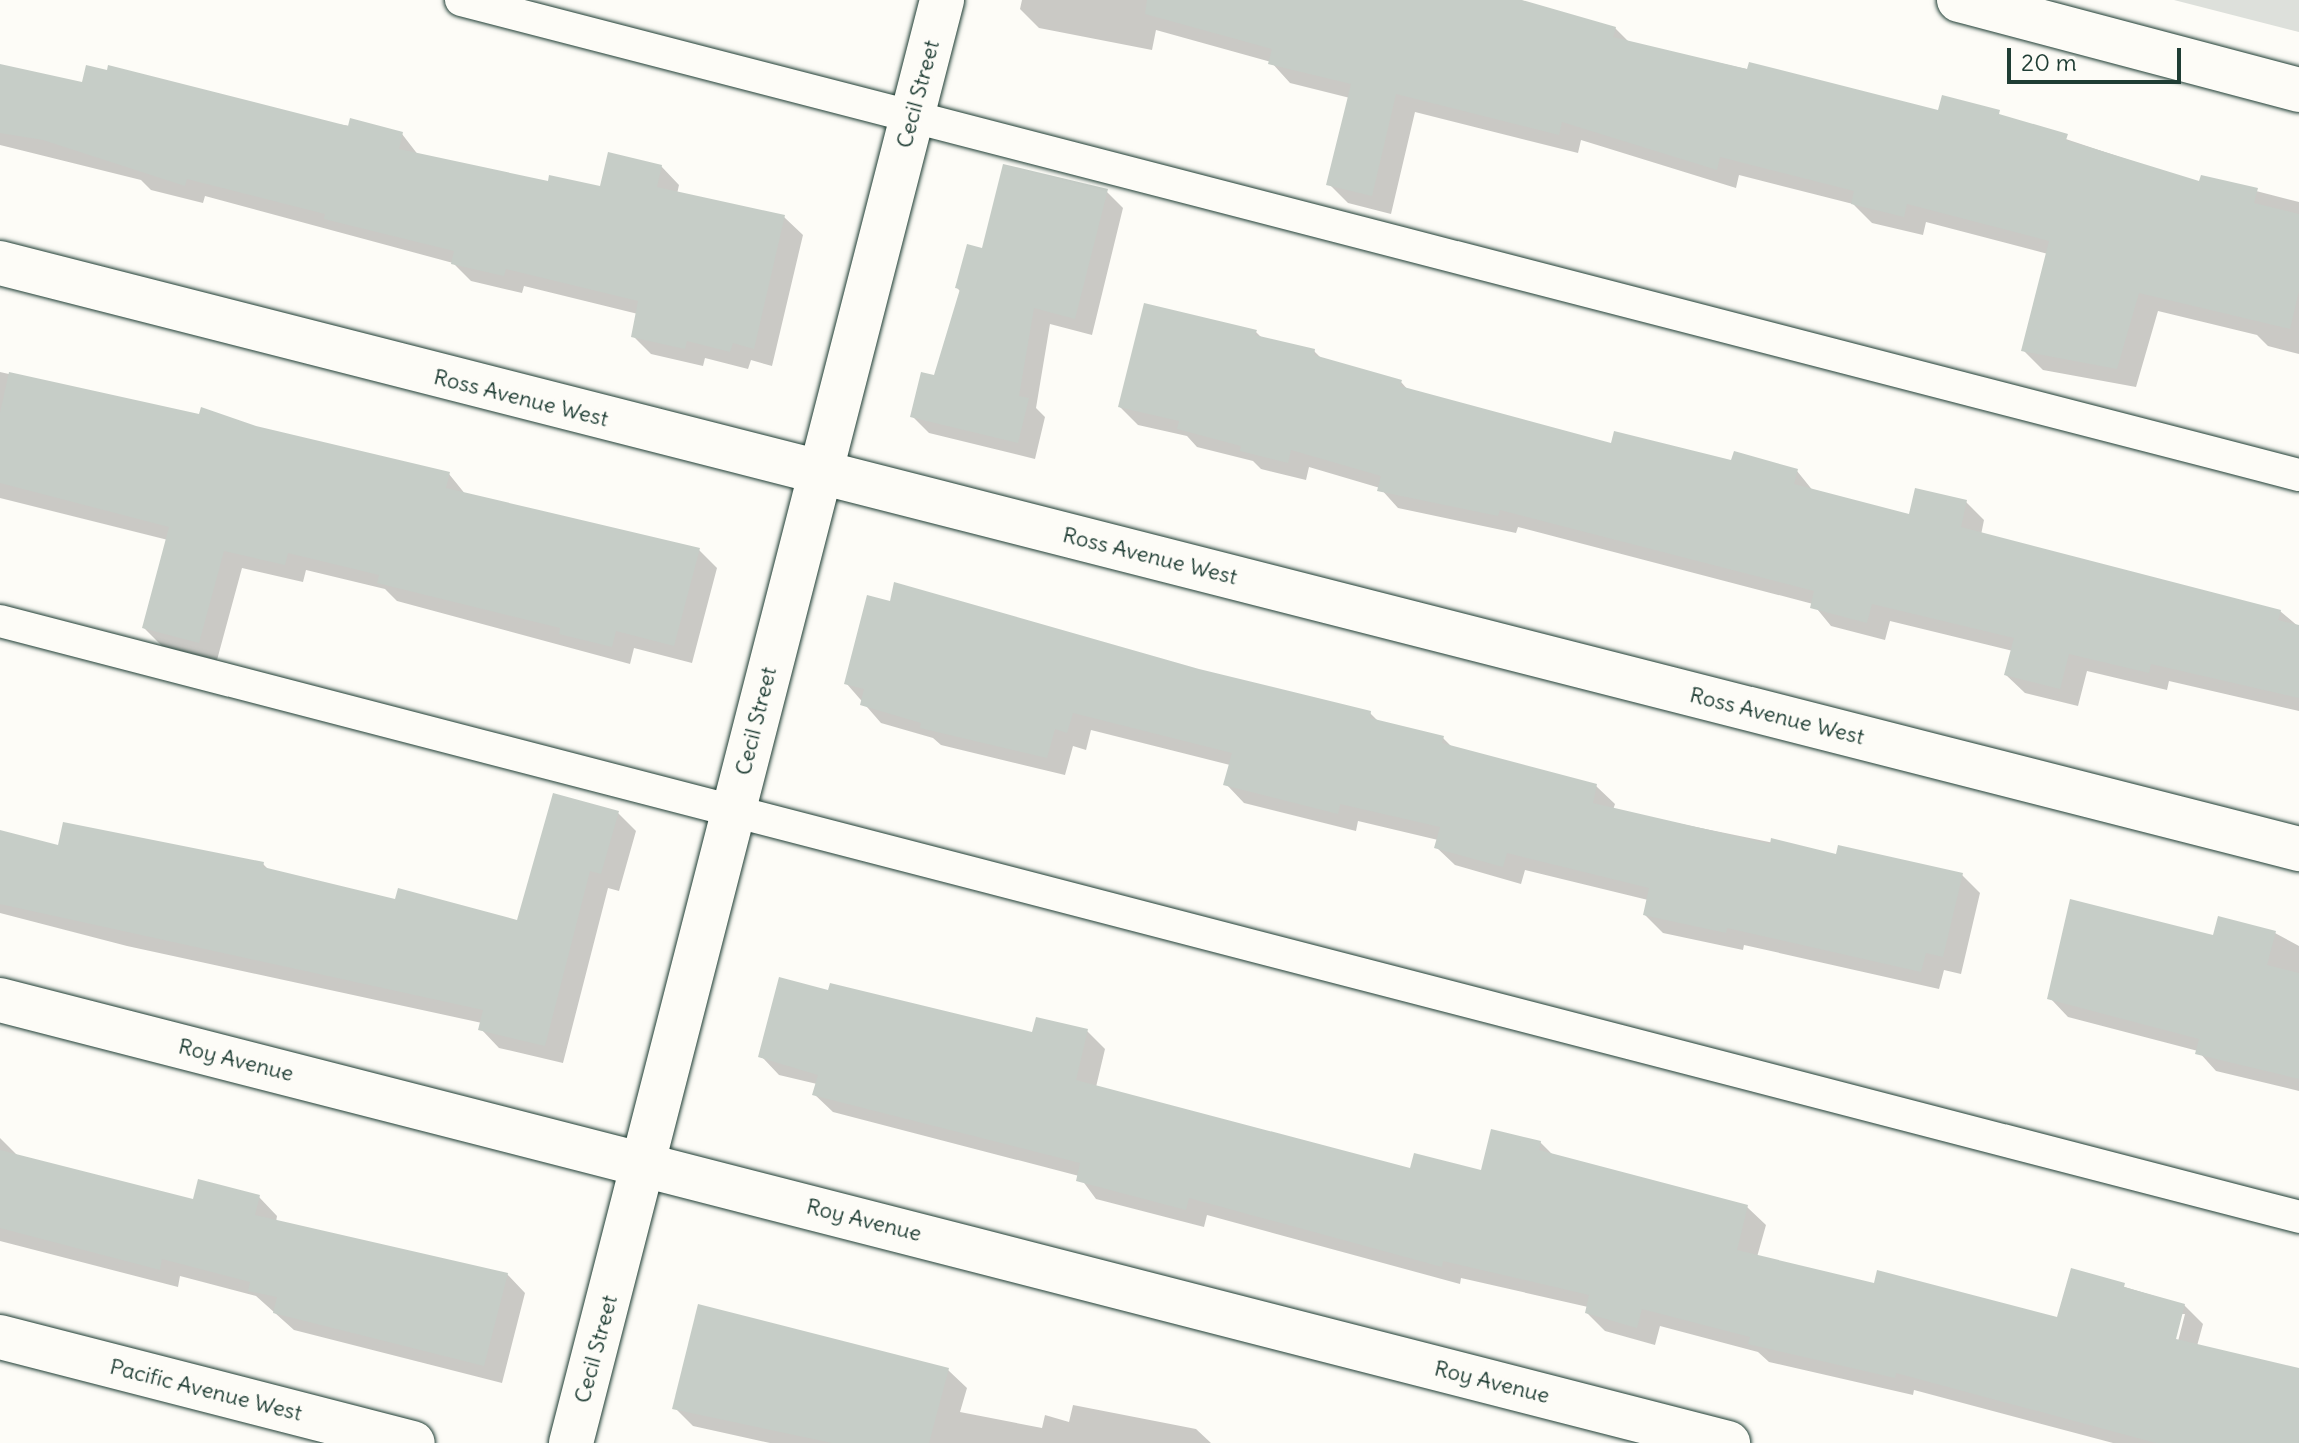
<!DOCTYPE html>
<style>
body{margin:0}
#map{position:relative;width:2299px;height:1443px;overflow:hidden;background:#fdfcf7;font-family:Delius,sans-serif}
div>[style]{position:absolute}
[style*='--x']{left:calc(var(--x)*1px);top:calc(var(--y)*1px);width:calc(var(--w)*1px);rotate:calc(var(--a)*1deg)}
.green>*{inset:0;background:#dde0db}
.shadow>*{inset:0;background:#0003}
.building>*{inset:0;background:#c6cdc7}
.roads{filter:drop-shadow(0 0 2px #1f3d34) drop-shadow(0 0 2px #1f3d34)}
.lane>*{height:32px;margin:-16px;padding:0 16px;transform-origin:16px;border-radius:16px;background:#fdfcf7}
.street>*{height:44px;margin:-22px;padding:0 22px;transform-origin:22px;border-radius:22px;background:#fdfcf7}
span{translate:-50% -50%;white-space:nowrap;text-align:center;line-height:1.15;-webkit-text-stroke:6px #fdfcf7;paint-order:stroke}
.street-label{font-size:22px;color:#1f3d34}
.scale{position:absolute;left:2007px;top:48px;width:174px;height:36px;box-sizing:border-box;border:4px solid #1f3d34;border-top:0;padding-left:10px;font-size:24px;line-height:28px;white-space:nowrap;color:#1f3d34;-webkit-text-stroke:6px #fdfcf7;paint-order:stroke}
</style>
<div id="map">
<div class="green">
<div style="clip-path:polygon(2174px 0,2299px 0,2299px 32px)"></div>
</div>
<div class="shadow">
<div style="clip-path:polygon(1022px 0,1517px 0,1615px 28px,1630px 43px,1940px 112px,1943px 98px,2201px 184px,2202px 177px,2299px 202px,2299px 354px,2268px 346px,2257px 335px,2158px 311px,2136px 387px,2043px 370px,2023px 350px,2048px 254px,1926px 222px,1923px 235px,1872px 223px,1853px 204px,1739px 175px,1736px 188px,1581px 140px,1578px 153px,1415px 112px,1391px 214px,1348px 203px,1329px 184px,1350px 98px,1290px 83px,1271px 62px,1156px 30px,1152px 50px,1039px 28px,1020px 9px)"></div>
<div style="clip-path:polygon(0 66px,83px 85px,402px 134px,419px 156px,549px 184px,601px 189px,661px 166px,679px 185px,677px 194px,784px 217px,803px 235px,772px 366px,751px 360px,748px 369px,705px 358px,703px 366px,651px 354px,633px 336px,638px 314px,524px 286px,522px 293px,471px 281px,453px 263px,205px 196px,203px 203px,151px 190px,141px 180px,0 145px)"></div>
<div style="clip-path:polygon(1106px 191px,1123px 208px,1092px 335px,1050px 324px,1036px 408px,1045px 417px,1035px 459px,929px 433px,912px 416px,935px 377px,961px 292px,957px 288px,983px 251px)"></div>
<div style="clip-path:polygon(1256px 332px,1263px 339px,1314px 351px,1323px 360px,1401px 382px,1409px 391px,1612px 445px,1797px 471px,1814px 492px,1910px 516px,1966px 502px,1984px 520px,1981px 535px,2280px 611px,2299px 627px,2299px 711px,2169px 681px,2167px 690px,2087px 671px,2078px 706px,2025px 693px,2006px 675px,2013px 651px,1890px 621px,1885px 640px,1831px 626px,1813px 604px,1518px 527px,1516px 533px,1398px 508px,1380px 488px,1309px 467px,1306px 480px,1261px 469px,1253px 461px,1197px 447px,1187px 436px,1138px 425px,1120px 407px)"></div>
<div style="clip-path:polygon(0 372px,449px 474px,466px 495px,699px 550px,717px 568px,692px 663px,634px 648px,630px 664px,397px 601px,385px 589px,306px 570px,303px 582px,242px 568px,217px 660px,162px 646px,144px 628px,168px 540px,0 498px)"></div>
<div style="clip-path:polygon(1198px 671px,1370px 713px,1379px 722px,1443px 738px,1453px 748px,1596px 786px,1615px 804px,1613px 810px,1838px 856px,1962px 875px,1980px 893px,1961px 974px,1944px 970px,1939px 989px,1744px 945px,1743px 950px,1663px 933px,1645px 915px,1648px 900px,1525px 870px,1521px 884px,1455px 865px,1436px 847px,1438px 840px,1358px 821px,1356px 831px,1244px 803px,1226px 784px,1230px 765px,1091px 730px,1086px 750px,1073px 746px,1065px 775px,941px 745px,933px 738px,881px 723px,846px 683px)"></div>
<div style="clip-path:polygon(618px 813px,636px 831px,619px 891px,608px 888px,563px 1063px,499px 1048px,481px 1029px,482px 1023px,127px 946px,0 913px,0 832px,59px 848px,263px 864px,270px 871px,396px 901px,518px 922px)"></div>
<div style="clip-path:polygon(2275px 933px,2299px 946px,2299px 1091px,2216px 1071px,2198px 1051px,2068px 1017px,2050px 998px,2214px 937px)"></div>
<div style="clip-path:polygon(evenodd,829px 993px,1034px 1035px,1087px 1031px,1105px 1049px,1096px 1087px,1412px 1170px,1482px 1172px,1540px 1142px,1553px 1155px,1747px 1207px,1766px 1225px,1757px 1257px,1875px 1285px,2059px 1320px,2072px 1271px,2184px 1305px,2203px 1324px,2197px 1346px,2299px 1370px,2299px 1443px,2113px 1443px,1914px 1390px,1913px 1395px,1769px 1362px,1758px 1352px,1660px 1326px,1655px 1345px,1605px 1331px,1587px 1313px,1588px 1307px,1461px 1278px,1460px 1284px,1207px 1215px,1204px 1227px,1096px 1199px,1079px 1176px,833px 1112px,814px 1094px,817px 1084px,779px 1075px,761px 1056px,829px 993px,2181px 1314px,2185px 1314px,2176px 1349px,2172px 1348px,2181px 1314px)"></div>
<div style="clip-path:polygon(0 1138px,19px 1157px,194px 1201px,259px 1197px,277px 1216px,276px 1222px,507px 1274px,525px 1293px,502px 1383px,294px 1330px,256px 1296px,180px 1276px,178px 1287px,0 1241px)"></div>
<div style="clip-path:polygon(948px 1370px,967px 1388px,960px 1412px,1042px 1428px,1045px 1415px,1069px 1422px,1073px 1405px,1196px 1429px,1211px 1443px,770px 1443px,693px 1426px,675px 1408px)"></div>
</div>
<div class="building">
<div style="clip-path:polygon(1147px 0,1522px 0,1616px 27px,1613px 37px,1747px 69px,1749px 62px,1938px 110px,1942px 95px,2000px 110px,1999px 114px,2068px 134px,2066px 140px,2199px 181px,2201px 175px,2258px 188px,2254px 203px,2299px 214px,2299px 291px,2290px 329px,2139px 293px,2117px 369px,2021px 351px,2049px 241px,1907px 204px,1904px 217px,1851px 204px,1854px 191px,1720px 157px,1717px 170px,1562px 122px,1559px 135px,1396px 94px,1372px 196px,1326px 185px,1351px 84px,1268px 64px,1272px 49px,1145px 14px)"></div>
<div style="clip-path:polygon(0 64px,82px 82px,86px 65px,107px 70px,108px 65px,348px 126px,350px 118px,403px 132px,399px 149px,548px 181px,549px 175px,600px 186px,608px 152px,662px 165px,657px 187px,785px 215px,754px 349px,733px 343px,730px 352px,687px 341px,685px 349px,631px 337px,638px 301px,506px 269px,504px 276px,451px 264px,454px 251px,324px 219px,325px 214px,187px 179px,185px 186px,43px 140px,0 133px)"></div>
<div style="clip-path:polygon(1003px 164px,1108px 189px,1075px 319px,1034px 308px,1019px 396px,1029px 398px,1018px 443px,910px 417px,921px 372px,934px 375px,960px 289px,955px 288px,967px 244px,982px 248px)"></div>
<div style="clip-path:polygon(1144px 303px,1257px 330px,1255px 335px,1315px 349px,1314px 355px,1402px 380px,1400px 386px,1611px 443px,1614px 431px,1731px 460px,1734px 451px,1798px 469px,1794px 484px,1909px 514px,1915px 488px,1967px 500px,1961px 527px,2281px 610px,2278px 620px,2299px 625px,2299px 698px,2151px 664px,2149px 673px,2069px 654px,2060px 689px,2004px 675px,2014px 638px,1872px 604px,1867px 623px,1810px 608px,1814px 591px,1500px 510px,1498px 516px,1377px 491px,1381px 476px,1291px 450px,1288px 463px,1240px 451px,1241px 446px,1177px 429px,1179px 421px,1118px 407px)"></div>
<div style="clip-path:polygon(9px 372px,199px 414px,201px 407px,256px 426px,450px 472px,446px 488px,700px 548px,674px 646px,616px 631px,612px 647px,559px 634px,560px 628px,377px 583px,379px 575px,288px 553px,285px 565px,224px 551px,199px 643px,142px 628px,169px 527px,0 483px,0 413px)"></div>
<div style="clip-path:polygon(894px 582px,1199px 669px,1371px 711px,1370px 718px,1444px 736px,1442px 743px,1597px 784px,1593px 803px,1770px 844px,1771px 838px,1836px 854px,1838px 845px,1963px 873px,1943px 957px,1926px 953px,1921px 972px,1727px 928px,1726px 933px,1643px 915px,1649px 888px,1507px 853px,1503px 867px,1434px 848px,1440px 827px,1340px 804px,1338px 814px,1223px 785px,1232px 753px,1073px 713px,1067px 733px,1055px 729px,1047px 758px,920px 728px,921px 723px,860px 705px,864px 689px,844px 684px,867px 595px,890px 601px)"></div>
<div style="clip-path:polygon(553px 793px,619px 811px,601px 874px,590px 871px,545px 1046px,478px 1030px,483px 1010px,0 904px,0 830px,58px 845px,63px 822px,264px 862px,263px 867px,395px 899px,398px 888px,517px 920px)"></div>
<div style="clip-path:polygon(2070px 899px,2213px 935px,2218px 916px,2276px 931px,2267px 965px,2299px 973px,2299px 1079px,2195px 1054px,2199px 1039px,2047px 999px)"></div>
<div style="clip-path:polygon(779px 977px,828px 990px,830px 983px,1032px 1032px,1036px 1017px,1088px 1029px,1076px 1080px,1410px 1168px,1414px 1153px,1481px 1170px,1491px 1129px,1541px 1141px,1539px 1150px,1748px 1205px,1737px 1250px,1874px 1283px,1877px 1270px,2057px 1317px,2071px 1268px,2125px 1283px,2124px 1287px,2185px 1304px,2176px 1339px,2299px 1368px,2299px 1443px,2156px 1443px,1896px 1373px,1895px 1378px,1748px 1344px,1750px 1337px,1642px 1309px,1637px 1328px,1585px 1313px,1589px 1295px,1443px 1261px,1442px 1267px,1189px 1198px,1186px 1210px,1076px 1181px,1080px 1163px,812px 1095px,818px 1075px,758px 1057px)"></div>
<div style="clip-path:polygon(0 1150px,193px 1199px,198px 1179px,260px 1195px,255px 1215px,508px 1273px,484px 1366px,273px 1313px,277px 1297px,248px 1291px,250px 1282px,162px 1259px,160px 1270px,0 1228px)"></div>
<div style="clip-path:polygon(698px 1304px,949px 1368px,929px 1443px,832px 1443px,672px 1409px)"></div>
</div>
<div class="roads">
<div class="lane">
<div style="--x:461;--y:0;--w:1898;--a:14.49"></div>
<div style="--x:0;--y:621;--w:2375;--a:14.53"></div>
</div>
<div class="street">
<div style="--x:1959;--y:0;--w:352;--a:14.8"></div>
<div style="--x:0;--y:263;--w:2373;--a:14.3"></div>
<div style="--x:0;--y:1000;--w:1784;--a:14.38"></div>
<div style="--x:0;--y:1337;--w:426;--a:14.4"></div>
<div style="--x:571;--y:1443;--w:1490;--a:-75.58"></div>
</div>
</div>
<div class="street-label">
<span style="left:918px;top:94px;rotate:-75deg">Cecil Street</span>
<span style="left:521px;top:398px;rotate:14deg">Ross Avenue West</span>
<span style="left:1150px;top:556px;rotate:14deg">Ross Avenue West</span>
<span style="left:1777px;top:716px;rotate:14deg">Ross Avenue West</span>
<span style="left:756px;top:721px;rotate:-76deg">Cecil Street</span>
<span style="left:236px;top:1060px;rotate:14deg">Roy Avenue</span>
<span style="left:864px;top:1220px;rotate:14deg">Roy Avenue</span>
<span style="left:596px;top:1349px;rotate:-75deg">Cecil Street</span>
<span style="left:1492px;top:1382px;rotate:14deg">Roy Avenue</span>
<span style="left:206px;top:1390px;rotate:14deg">Pacific Avenue West</span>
</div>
<div class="scale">20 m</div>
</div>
